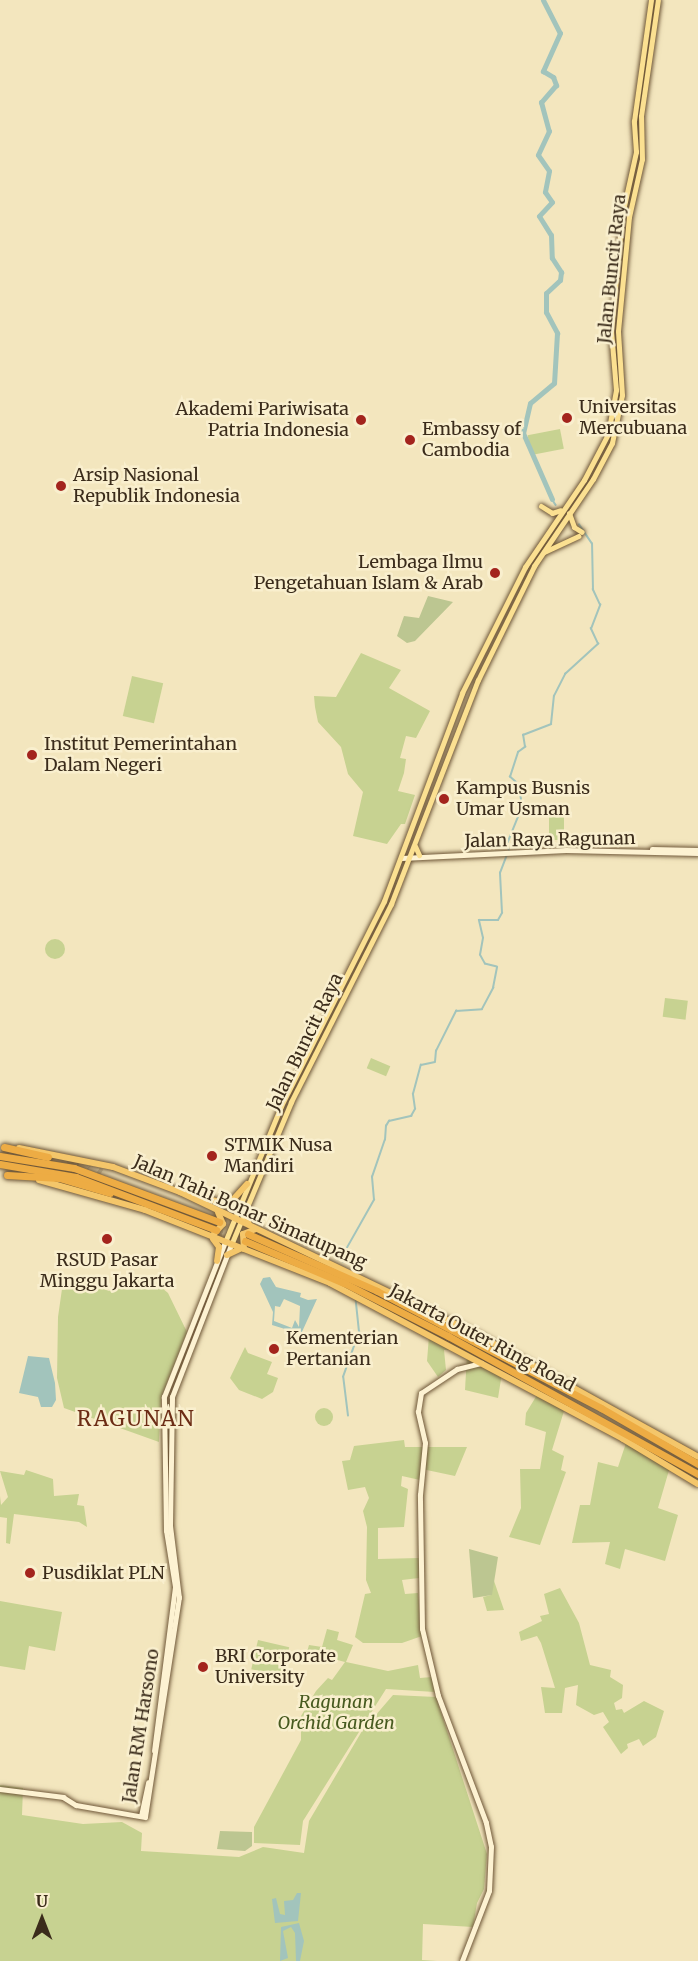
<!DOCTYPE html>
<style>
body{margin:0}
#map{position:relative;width:698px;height:1961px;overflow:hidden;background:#f3e6be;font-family:Merriweather,serif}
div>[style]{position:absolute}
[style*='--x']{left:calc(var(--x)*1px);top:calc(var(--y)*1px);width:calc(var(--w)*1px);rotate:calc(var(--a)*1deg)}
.green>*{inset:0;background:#c7d291;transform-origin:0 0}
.round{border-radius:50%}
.cemetery>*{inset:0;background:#bcc691}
.water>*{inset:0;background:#a2c4bc}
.stream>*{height:1.5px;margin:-0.75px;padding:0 0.75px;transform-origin:0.75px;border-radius:0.75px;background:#a2c4bc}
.river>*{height:5px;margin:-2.5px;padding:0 2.5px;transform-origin:2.5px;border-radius:2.5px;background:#a2c4bc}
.motorway-tunnel>*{height:7px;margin-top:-3.5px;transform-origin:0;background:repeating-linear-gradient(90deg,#cec19d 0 7px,transparent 0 10.5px)}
.roads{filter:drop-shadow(0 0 2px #6f5738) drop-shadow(0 0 2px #6f5738)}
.secondary>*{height:4.5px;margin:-2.25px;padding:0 2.25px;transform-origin:2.25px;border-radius:2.25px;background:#fdf2d2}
.primary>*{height:5px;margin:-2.5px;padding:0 2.5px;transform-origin:2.5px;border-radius:2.5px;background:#fbe091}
.trunk>*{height:6px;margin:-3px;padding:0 3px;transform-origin:3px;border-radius:3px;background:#f4c66a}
.motorway>*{height:7px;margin:-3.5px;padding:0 3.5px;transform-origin:3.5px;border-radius:3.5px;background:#edac44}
.dots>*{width:16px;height:16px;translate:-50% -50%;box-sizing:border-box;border:3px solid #f9efce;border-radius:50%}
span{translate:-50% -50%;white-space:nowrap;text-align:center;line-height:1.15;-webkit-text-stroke:5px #f9efce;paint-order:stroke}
.street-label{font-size:18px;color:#3b2c1b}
.poi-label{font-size:18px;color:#3b2c1b}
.left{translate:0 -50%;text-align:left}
.right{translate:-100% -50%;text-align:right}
.park-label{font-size:18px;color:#475a1f;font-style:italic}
.quarter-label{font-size:21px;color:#6c2c15;letter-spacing:1.5px}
.north{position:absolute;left:12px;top:1889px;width:60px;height:60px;-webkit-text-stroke:4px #f9efce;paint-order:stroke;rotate:0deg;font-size:16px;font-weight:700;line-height:24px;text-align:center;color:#3b2c1b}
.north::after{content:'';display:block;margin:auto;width:21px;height:27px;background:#3b2c1b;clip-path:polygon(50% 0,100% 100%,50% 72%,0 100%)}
</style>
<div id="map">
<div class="green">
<div style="left:560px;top:429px;width:20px;height:33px;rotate:79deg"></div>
<div style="clip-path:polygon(361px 653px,401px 670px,389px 688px,430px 711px,416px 738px,406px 736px,400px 758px,406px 759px,404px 773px,398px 791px,415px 795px,405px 824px,401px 824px,387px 844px,353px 836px,363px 792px,348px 774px,341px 747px,318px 722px,315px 707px,314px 696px,336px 697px)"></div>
<div style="left:132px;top:676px;width:32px;height:41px;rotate:13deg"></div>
<div style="left:549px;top:816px;width:15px;height:24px"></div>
<div class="round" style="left:45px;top:939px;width:20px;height:20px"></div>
<div style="left:665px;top:998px;width:23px;height:19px;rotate:7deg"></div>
<div style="left:371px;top:1058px;width:21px;height:11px;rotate:23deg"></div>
<div style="clip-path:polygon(64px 1275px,109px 1291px,134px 1277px,149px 1277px,168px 1293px,187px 1332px,161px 1398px,159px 1442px,64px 1408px,57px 1378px,58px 1317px)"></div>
<div style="clip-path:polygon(429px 1336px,457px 1350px,444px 1350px,446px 1370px,438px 1377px,427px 1361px)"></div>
<div style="clip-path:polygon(245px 1347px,248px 1353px,272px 1362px,267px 1374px,278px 1378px,273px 1392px,262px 1399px,239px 1390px,230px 1378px)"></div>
<div style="clip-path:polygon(467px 1355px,502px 1373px,498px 1398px,465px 1390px)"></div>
<div style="clip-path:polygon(537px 1395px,564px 1411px,552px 1450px,564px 1456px,561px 1470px,566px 1472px,540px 1545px,509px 1537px,521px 1508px,520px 1469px,540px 1469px,546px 1432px,525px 1425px,526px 1413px)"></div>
<div class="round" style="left:315px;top:1408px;width:18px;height:18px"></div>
<div style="clip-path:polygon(404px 1440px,405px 1447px,467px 1447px,455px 1476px,422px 1469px,420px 1480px,402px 1476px,401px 1486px,408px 1489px,404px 1527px,378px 1528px,378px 1559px,419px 1558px,419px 1578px,402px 1580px,405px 1594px,418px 1593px,422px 1636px,402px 1643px,363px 1643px,355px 1637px,365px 1594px,371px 1593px,366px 1580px,367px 1527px,363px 1511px,369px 1498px,365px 1487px,348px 1490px,342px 1461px,350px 1460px,354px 1446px)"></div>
<div style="clip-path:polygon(626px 1443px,672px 1460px,658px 1508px,678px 1515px,665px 1561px,625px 1549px,620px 1569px,605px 1564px,610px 1542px,572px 1543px,580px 1505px,590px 1505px,598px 1462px,618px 1467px)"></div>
<div style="clip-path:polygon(26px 1470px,53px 1479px,54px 1496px,79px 1494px,77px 1505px,84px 1506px,87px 1527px,79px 1522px,14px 1514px,10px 1544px,6px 1543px,7px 1518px,0 1517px,0 1496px,1px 1505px,8px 1497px,0 1471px,24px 1475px)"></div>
<div style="clip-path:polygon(493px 1578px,504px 1610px,487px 1611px,483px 1597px,491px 1595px)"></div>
<div style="clip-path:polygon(560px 1588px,579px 1623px,590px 1665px,611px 1670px,610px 1677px,623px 1685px,622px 1698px,614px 1703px,616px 1710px,622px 1709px,624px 1713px,644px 1701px,664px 1711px,656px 1737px,643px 1746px,639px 1739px,627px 1744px,628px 1748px,621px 1754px,603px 1727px,609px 1722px,603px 1712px,594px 1715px,576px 1705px,578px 1685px,565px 1688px,562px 1713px,545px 1713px,541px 1687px,555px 1688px,541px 1643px,537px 1636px,521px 1641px,519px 1632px,542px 1621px,540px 1616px,549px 1614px,544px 1594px)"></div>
<div style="clip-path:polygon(0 1601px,62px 1612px,55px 1651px,29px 1646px,25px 1670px,0 1666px)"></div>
<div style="clip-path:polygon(327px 1629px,339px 1632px,337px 1640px,353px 1645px,346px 1662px,388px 1671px,418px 1665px,420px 1678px,432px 1677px,435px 1692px,386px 1689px,303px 1821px,300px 1845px,254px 1843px,254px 1827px,301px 1740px,301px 1716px,316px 1691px,328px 1678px,332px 1680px,345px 1662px,307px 1652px,309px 1645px,322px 1647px)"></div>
<div style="left:258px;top:1640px;width:32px;height:30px;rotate:13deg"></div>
<div style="clip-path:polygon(393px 1695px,436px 1697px,487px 1854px,484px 1889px,477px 1903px,473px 1927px,423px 1924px,422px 1960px,437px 1961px,0 1961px,0 1785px,23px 1788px,22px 1815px,83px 1824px,122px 1822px,142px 1833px,141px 1851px,239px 1857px,263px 1847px,304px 1853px,309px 1821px,362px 1731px)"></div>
</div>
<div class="cemetery">
<div style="clip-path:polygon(428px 596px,453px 602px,415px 641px,407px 643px,397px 636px,404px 616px,419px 618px)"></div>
<div style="clip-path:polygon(469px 1549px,498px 1557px,492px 1595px,473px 1598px)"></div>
<div style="clip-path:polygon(220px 1831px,252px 1832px,252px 1846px,245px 1851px,217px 1849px)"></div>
</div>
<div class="water">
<div style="clip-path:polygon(evenodd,270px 1277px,276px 1287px,301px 1293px,300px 1297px,308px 1300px,317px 1299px,301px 1334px,272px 1325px,273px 1312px,260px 1284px,263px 1278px,270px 1277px,284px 1299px,300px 1306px,299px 1327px,295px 1320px,292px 1328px,274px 1321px,275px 1306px,280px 1307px,284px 1299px)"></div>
<div style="clip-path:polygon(28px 1356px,49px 1358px,55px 1383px,56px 1400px,52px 1407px,41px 1407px,38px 1397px,19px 1393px)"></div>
<div style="clip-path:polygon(297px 1893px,301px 1893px,298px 1921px,275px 1923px,272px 1899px,276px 1898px,280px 1914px,285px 1915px,284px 1901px,293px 1900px)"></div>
<div style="clip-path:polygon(299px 1923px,304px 1941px,300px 1961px,296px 1961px,295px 1933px,291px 1927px,283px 1931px,288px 1958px,280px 1961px,281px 1927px)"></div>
</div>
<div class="stream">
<div style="--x:552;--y:499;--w:7;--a:56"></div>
<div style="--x:509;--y:851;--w:7;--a:-106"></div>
<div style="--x:507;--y:844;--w:40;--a:-68"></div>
<div style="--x:522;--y:807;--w:22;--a:-98"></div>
<div style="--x:519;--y:785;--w:12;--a:-138"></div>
<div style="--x:510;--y:777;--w:26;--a:-72"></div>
<div style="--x:518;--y:752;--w:9;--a:-36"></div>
<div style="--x:525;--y:747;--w:12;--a:-99"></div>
<div style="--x:523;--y:735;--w:30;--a:-21"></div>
<div style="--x:551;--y:724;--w:28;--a:-84"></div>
<div style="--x:554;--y:696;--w:25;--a:-63"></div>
<div style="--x:565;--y:674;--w:45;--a:-42.3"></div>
<div style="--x:598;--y:644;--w:17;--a:-115"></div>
<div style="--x:591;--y:629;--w:26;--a:-69"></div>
<div style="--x:600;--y:605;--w:17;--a:-115"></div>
<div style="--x:593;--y:590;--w:46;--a:-91.2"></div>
<div style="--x:592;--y:544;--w:23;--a:-124"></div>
<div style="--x:343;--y:1262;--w:9;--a:-84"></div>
<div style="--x:344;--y:1253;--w:61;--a:-60.5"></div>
<div style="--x:374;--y:1200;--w:23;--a:-95"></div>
<div style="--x:372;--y:1177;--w:39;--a:-71"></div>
<div style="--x:385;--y:1140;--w:14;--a:-86"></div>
<div style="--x:386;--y:1126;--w:6;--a:-59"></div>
<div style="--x:389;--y:1121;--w:23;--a:-13"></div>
<div style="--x:411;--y:1116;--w:8;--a:-60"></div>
<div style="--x:415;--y:1109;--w:15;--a:-98"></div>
<div style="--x:413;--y:1094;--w:30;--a:-75"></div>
<div style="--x:421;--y:1065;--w:14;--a:-12"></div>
<div style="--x:435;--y:1062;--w:11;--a:-85"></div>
<div style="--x:436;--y:1051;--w:45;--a:-63.4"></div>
<div style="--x:456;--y:1011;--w:26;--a:-4"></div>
<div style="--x:482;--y:1009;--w:24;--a:-62"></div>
<div style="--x:493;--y:988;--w:21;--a:-79"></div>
<div style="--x:497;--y:967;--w:12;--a:-166"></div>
<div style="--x:485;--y:964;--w:10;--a:-119"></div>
<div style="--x:480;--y:955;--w:17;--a:-80"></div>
<div style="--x:483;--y:938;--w:18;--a:-103"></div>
<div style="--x:479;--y:920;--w:19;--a:0"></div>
<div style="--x:498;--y:920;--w:8;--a:-60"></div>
<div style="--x:502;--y:913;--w:40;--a:-92.9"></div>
<div style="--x:500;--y:873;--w:19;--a:-69"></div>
<div style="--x:348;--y:1416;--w:39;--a:-97"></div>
<div style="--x:343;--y:1377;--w:48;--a:-70.4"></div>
<div style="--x:359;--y:1332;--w:31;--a:-96"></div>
</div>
<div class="river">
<div style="--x:543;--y:0;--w:37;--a:63"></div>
<div style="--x:560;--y:33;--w:42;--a:114.1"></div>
<div style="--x:543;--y:71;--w:12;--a:31"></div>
<div style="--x:553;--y:77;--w:9;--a:69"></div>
<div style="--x:556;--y:85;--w:23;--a:131"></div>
<div style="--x:541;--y:102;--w:30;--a:75"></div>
<div style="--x:549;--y:131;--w:26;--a:115"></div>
<div style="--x:538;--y:155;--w:19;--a:55"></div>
<div style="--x:549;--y:171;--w:21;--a:101"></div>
<div style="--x:545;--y:192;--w:12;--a:55"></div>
<div style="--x:552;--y:202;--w:19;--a:133"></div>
<div style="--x:539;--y:216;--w:22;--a:58"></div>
<div style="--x:551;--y:235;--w:23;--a:88"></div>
<div style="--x:552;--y:258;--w:17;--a:57"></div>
<div style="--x:561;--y:272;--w:8;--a:97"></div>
<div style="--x:560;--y:280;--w:19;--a:137"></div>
<div style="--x:546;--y:293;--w:19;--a:90"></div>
<div style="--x:546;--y:312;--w:24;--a:62"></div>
<div style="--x:557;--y:333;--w:50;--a:93.4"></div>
<div style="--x:554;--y:383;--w:31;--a:140"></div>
<div style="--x:530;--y:403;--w:31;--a:103"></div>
<div style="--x:523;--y:433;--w:72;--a:66.3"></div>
</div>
<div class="motorway-tunnel">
<div style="--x:67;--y:1162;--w:12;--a:9"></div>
<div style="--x:88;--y:1167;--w:1;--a:45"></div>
<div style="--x:98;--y:1170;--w:4;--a:34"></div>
<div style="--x:216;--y:1230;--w:31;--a:21"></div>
</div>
<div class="roads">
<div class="secondary">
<div style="--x:652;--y:849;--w:46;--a:1.2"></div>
<div style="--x:402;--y:858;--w:164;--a:-2.8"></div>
<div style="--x:566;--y:850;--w:132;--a:1.3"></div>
<div style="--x:154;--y:1751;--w:165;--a:-82.7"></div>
<div style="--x:175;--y:1587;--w:57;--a:-99.1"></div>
<div style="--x:166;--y:1531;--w:134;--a:-90.9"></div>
<div style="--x:164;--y:1397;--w:167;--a:-68.5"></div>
<div style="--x:0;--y:1789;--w:64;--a:7.2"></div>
<div style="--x:63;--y:1797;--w:15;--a:32"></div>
<div style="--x:76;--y:1805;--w:70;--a:9.9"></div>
<div style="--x:145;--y:1817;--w:222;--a:-81.2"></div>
<div style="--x:179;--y:1598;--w:73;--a:-97.1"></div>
<div style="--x:170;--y:1526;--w:129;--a:-89.1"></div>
<div style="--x:172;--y:1397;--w:163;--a:-68.8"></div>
<div style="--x:141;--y:1816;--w:34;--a:-78"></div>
<div style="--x:462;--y:1961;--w:75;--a:-68.9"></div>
<div style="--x:489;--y:1891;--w:44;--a:-87.4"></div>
<div style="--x:491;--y:1847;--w:25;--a:-102"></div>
<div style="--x:486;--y:1823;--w:136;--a:-110.7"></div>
<div style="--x:438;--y:1696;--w:69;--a:-103.4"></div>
<div style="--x:422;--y:1629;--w:134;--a:-90.9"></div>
<div style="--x:420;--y:1495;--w:52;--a:-84.5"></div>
<div style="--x:425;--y:1443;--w:32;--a:-103"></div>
<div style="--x:418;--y:1412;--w:19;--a:-81"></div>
<div style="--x:421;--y:1393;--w:43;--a:-33.7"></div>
<div style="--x:457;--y:1369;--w:25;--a:-14"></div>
</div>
<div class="primary">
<div style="--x:541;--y:506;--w:13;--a:32"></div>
<div style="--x:552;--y:513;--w:9;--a:-18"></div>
<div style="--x:569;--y:513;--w:15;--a:70"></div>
<div style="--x:574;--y:527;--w:9;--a:32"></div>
<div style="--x:544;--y:552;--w:38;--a:-25"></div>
<div style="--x:415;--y:846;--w:10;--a:66"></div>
<div style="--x:225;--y:1242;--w:147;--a:-67.6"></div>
<div style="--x:281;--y:1106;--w:229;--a:-63.3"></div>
<div style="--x:384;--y:901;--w:222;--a:-69.4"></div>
<div style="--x:462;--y:693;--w:141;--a:-63.4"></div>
<div style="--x:525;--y:567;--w:105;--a:-55.9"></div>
<div style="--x:584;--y:480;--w:52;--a:-62.4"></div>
<div style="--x:608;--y:434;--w:45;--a:-79.7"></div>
<div style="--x:616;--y:390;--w:60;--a:-94.8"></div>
<div style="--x:611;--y:330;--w:116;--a:-84.5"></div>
<div style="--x:622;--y:215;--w:65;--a:-77.5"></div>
<div style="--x:636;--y:152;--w:31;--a:-94"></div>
<div style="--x:634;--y:121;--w:122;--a:-82"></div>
<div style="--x:231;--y:1245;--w:155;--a:-67.2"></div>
<div style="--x:291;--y:1102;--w:222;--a:-63.2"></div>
<div style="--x:391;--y:904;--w:240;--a:-68.8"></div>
<div style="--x:478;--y:680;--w:127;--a:-63.8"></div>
<div style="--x:534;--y:566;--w:105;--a:-55.9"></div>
<div style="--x:593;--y:479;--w:41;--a:-62.2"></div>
<div style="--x:612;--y:443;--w:49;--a:-78.2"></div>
<div style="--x:622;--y:395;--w:64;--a:-93.6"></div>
<div style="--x:618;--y:331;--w:115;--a:-84.5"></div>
<div style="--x:629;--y:217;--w:59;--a:-77.4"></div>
<div style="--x:642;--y:159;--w:43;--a:-91.3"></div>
<div style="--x:641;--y:116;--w:117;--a:-81.7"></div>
</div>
<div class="trunk">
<div style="--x:19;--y:1148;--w:96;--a:11.4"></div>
<div style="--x:113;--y:1167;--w:72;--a:20.5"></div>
<div style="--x:180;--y:1192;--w:333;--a:25.6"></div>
<div style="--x:480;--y:1336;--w:249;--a:29"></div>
<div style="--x:39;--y:1180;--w:110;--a:15.8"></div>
<div style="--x:145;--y:1210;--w:199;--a:21.5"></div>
<div style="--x:330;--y:1283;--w:332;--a:28"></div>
<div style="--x:623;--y:1439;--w:87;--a:31"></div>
<div style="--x:189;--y:1195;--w:41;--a:12.7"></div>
<div style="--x:229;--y:1204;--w:27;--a:-48"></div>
<div style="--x:245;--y:1209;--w:16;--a:76"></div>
<div style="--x:213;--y:1235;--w:15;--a:-48"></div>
<div style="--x:223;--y:1224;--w:13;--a:-113"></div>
<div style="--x:213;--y:1239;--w:10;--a:53"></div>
<div style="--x:219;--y:1247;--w:14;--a:98"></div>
<div style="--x:244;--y:1249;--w:15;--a:-94"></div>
<div style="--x:243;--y:1234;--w:14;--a:-21"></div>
<div style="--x:227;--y:1255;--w:14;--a:-25"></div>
</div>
<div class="motorway">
<div style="--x:4;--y:1147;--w:45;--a:12.8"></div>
<div style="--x:0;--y:1156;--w:75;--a:9.2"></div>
<div style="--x:74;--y:1168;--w:155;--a:20.4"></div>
<div style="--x:0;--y:1164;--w:77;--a:9.7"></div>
<div style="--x:76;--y:1177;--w:150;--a:20.7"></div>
<div style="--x:7;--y:1175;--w:52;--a:3.3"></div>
<div style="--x:59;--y:1178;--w:53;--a:16.4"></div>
<div style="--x:248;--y:1234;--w:141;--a:23.8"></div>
<div style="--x:377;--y:1291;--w:253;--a:27.6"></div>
<div style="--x:601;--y:1408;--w:112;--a:30"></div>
<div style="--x:245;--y:1241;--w:108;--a:23"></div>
<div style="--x:344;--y:1283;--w:117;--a:27"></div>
<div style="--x:448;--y:1336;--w:286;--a:28.9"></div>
</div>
</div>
<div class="dots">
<div style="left:567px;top:418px;background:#a3241d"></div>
<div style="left:361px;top:420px;background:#a3241d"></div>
<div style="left:410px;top:440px;background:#a3241d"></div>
<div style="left:61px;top:486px;background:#a3241d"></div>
<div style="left:495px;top:573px;background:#a3241d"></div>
<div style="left:32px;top:755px;background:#a3241d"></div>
<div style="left:444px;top:799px;background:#a3241d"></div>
<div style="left:212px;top:1156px;background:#a3241d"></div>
<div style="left:107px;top:1239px;background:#a3241d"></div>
<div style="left:274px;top:1349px;background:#a3241d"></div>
<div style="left:30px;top:1573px;background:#a3241d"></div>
<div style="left:203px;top:1667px;background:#a3241d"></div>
</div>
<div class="street-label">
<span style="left:612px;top:269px;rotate:-84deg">Jalan Buncit Raya</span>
<span style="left:550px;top:840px;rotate:-1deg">Jalan Raya Ragunan</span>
<span style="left:305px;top:1042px;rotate:-64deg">Jalan Buncit Raya</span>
<span style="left:250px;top:1212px;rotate:24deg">Jalan Tahi Bonar Simatupang</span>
<span style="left:482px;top:1338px;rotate:28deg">Jakarta Outer Ring Road</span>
<span style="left:141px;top:1726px;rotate:-81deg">Jalan RM Harsono</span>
</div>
<div class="poi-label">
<span class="left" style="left:579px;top:418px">Universitas<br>Mercubuana</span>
<span class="right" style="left:349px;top:420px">Akademi Pariwisata<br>Patria Indonesia</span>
<span class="left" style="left:422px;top:440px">Embassy of<br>Cambodia</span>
<span class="left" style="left:73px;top:486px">Arsip Nasional<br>Republik Indonesia</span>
<span class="right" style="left:483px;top:573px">Lembaga Ilmu<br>Pengetahuan Islam &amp; Arab</span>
<span class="left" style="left:44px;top:755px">Institut Pemerintahan<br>Dalam Negeri</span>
<span class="left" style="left:456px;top:799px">Kampus Busnis<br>Umar Usman</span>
<span class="left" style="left:224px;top:1156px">STMIK Nusa<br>Mandiri</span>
<span style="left:107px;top:1271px">RSUD Pasar<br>Minggu Jakarta</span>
<span class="left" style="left:286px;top:1349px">Kementerian<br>Pertanian</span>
<span class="left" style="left:42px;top:1573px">Pusdiklat PLN</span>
<span class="left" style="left:215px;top:1667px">BRI Corporate<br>University</span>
</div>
<div class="park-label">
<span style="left:336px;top:1713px">Ragunan<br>Orchid Garden</span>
</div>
<div class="quarter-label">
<span style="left:136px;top:1419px">RAGUNAN</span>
</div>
<div class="north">U</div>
</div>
